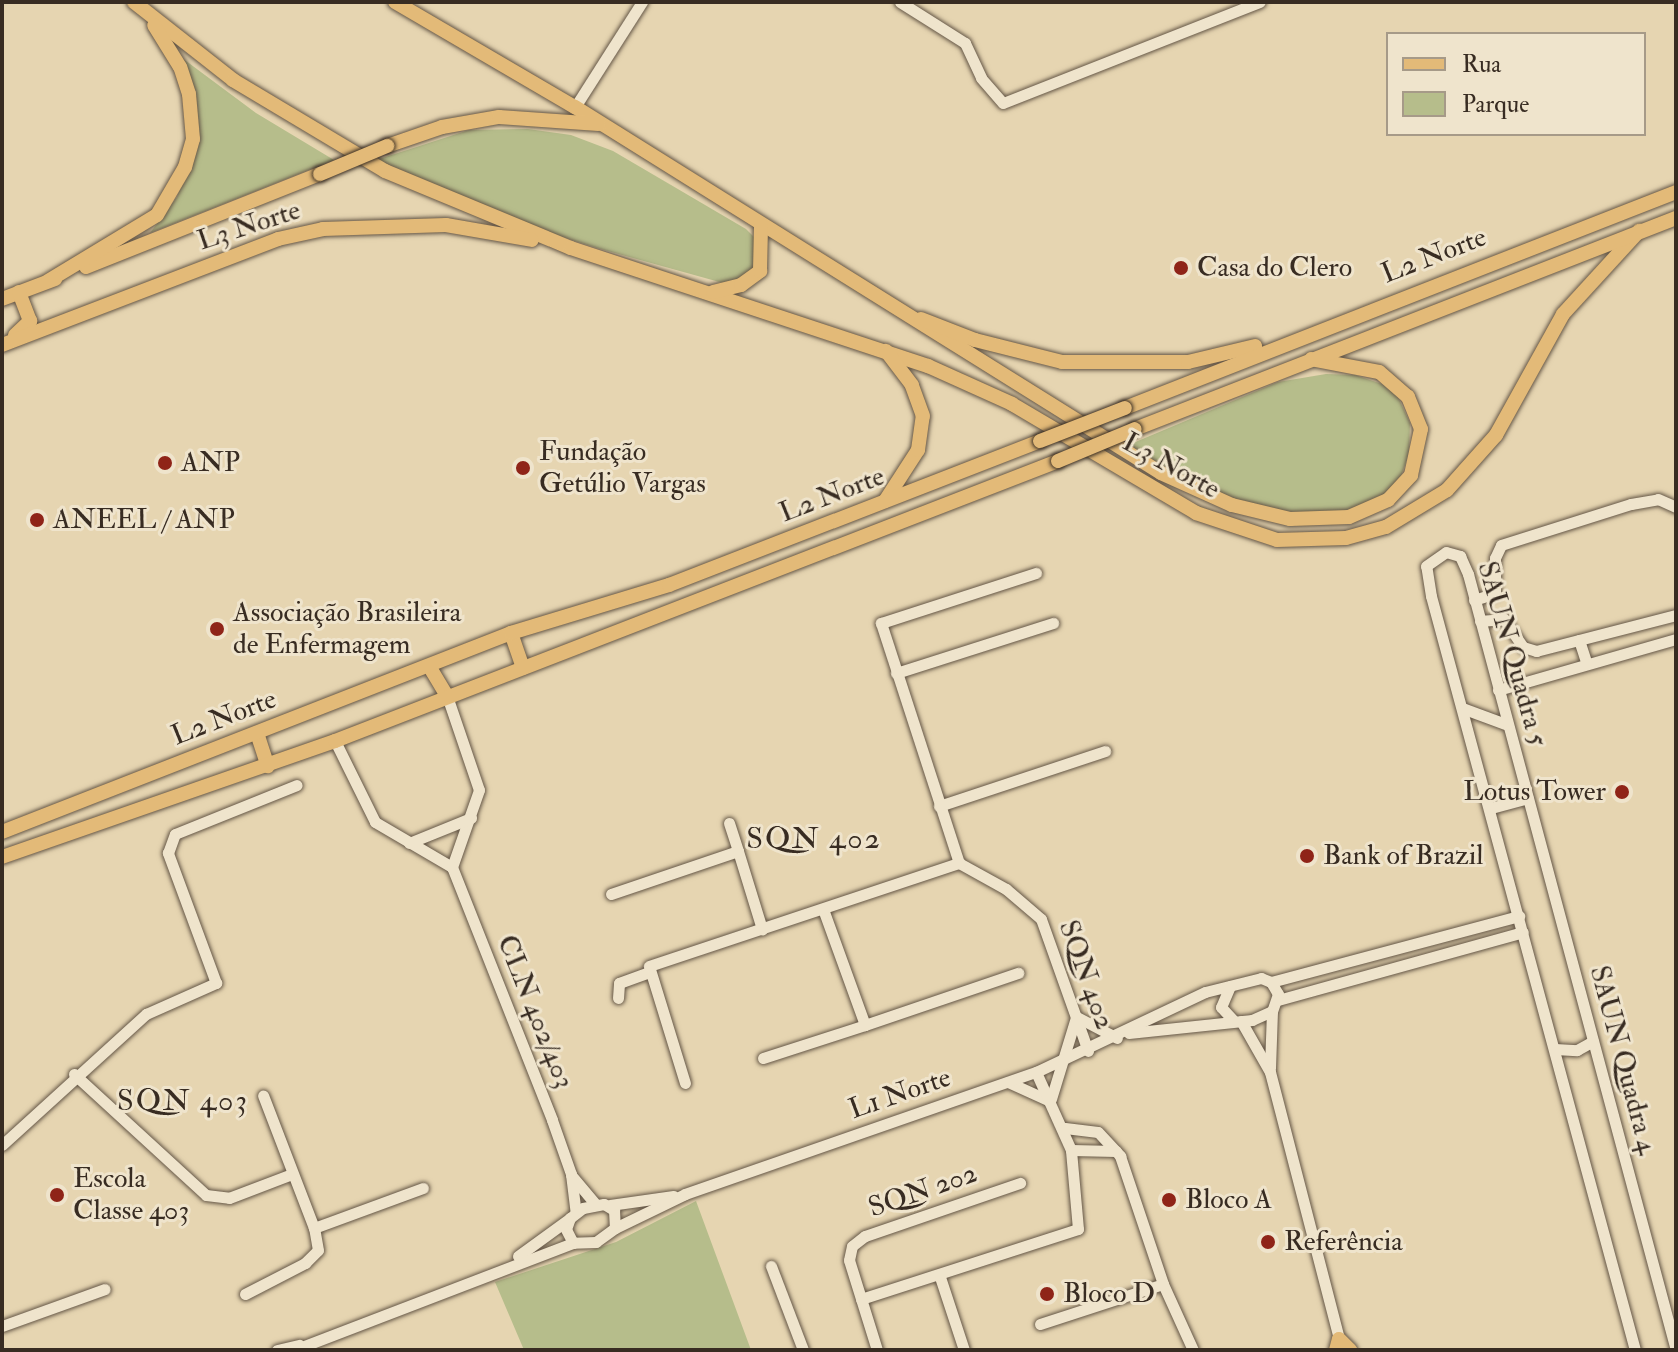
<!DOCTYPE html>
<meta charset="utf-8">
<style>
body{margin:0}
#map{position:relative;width:1678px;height:1352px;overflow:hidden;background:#e6d5b1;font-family:"IM FELL Double Pica",serif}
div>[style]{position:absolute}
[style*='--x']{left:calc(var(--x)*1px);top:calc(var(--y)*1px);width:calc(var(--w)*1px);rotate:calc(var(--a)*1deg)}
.green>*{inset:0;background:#b6bd8b}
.roads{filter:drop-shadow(0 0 2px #645646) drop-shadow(0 0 2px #645646)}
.minor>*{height:11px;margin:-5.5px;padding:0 5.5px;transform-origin:5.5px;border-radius:5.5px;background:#efe4cc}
.major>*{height:14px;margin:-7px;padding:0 7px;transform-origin:7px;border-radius:7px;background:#e3ba78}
.bridges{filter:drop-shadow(0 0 2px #382c22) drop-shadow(0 0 2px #382c22)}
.major-bridge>*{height:14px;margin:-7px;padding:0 7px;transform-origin:7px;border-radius:7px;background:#e3ba78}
.dots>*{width:22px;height:22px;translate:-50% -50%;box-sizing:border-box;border:4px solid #efe4cc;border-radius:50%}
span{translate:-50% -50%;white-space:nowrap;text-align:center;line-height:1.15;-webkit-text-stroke:6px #efe4cc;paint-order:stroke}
.street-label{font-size:28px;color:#382c22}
.poi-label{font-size:28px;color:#382c22}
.left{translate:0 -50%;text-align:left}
.right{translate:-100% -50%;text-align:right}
.neighbourhood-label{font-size:30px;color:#382c22;letter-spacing:2px}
.frame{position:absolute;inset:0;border:4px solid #382c22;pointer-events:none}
.legend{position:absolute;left:1386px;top:32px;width:260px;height:104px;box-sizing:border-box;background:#efe4cc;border:2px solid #a69a88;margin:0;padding:10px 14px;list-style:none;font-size:24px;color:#382c22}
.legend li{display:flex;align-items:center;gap:16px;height:40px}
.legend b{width:40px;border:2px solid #a69a88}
</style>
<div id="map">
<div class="green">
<div style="clip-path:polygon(174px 52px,256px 113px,334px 160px,150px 233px,177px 197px,194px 150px)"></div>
<div style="clip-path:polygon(528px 129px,571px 135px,613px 151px,746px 229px,754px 237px,755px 267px,747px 277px,723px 283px,597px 248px,518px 223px,373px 161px,469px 130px)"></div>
<div style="clip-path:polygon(1326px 374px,1355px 375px,1382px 384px,1398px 397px,1410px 423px,1409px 454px,1401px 476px,1385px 495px,1355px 510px,1314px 518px,1208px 494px,1126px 446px,1278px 382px)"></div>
<div style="clip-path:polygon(696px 1201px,751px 1350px,524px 1350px,495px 1282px,616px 1242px)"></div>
</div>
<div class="roads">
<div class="minor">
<div style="--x:900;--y:2;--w:77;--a:32.2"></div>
<div style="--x:965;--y:43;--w:38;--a:65"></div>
<div style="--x:981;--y:78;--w:33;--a:49"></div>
<div style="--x:1003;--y:103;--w:276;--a:-21.5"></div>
<div style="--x:575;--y:107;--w:125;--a:-57.5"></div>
<div style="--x:1036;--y:573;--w:163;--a:162.1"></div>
<div style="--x:881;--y:623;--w:252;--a:72"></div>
<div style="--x:959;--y:863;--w:54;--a:29"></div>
<div style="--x:1006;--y:889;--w:46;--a:40.6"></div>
<div style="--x:1041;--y:919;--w:140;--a:70.4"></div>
<div style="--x:1474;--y:600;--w:22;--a:-18"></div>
<div style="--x:1495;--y:593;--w:35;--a:-90"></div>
<div style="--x:1495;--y:558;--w:14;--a:-65"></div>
<div style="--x:1501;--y:545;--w:136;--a:-17.5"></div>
<div style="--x:1631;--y:504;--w:27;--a:-10"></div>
<div style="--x:1658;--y:499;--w:20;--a:24"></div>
<div style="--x:1480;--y:621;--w:24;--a:-5"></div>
<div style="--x:1504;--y:619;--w:34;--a:56"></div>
<div style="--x:1523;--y:647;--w:14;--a:17"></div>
<div style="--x:1536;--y:651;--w:145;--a:-14.4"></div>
<div style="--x:1579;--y:640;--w:25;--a:72"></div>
<div style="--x:896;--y:673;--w:165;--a:-17.7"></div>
<div style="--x:1498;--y:690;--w:185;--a:-16"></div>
<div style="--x:447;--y:696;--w:99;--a:71.2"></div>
<div style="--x:479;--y:790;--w:82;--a:109.3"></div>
<div style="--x:1462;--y:708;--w:49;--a:20.3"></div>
<div style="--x:335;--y:741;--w:90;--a:63.7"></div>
<div style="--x:375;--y:822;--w:89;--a:30.3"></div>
<div style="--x:452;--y:867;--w:272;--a:68.4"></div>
<div style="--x:552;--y:1120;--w:57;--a:70.6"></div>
<div style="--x:571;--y:1174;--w:39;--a:83"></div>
<div style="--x:939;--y:806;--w:175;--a:-18.3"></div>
<div style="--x:1491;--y:808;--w:38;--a:-15"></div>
<div style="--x:729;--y:823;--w:29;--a:72"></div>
<div style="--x:409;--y:843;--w:67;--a:-22"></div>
<div style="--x:611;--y:894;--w:134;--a:-18.7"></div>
<div style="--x:738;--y:851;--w:82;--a:72.9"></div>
<div style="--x:1271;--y:982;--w:257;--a:-14.9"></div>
<div style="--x:1230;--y:986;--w:23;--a:113"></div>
<div style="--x:1221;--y:1007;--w:18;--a:47"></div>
<div style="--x:618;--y:998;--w:15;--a:-86"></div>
<div style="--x:619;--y:983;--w:33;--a:-20"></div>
<div style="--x:1278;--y:1000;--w:254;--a:-15.5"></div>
<div style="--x:1077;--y:1017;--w:45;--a:27.7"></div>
<div style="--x:1241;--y:1021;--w:59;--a:60.4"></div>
<div style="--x:1270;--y:1072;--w:283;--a:75.5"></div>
<div style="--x:865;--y:1025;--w:162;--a:-18.8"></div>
<div style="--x:1555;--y:1049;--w:22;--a:3"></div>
<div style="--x:1577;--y:1050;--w:18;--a:-29"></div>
<div style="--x:763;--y:1058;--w:107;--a:-17.9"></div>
<div style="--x:865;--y:1025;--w:123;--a:-109.9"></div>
<div style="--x:1270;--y:1068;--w:57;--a:-88"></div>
<div style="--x:74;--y:1074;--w:179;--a:42.5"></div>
<div style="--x:206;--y:1195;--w:23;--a:7"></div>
<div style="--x:229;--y:1198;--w:67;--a:-20.9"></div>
<div style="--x:1008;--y:1082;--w:46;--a:24.3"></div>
<div style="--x:685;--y:1083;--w:122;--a:-107.1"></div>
<div style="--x:649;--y:966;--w:327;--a:-18.4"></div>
<div style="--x:1051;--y:1099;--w:86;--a:-73"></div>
<div style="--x:1065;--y:1128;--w:33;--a:7"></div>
<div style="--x:1098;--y:1132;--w:33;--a:47"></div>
<div style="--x:1120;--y:1156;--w:135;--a:71.4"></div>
<div style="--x:1163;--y:1284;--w:72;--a:65.6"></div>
<div style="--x:2;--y:1145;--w:195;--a:-42.3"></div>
<div style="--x:146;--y:1014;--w:77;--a:-23.9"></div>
<div style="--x:216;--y:983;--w:139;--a:-110.3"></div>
<div style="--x:168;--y:853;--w:20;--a:-70"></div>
<div style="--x:175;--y:834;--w:131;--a:-21.9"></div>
<div style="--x:1071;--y:1150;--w:45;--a:1.3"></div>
<div style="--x:571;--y:1175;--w:38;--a:50"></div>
<div style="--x:604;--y:1204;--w:12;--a:31"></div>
<div style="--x:614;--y:1210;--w:18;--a:87"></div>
<div style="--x:615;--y:1228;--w:24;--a:144"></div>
<div style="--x:596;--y:1242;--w:23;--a:178"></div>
<div style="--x:573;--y:1243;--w:16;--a:-117"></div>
<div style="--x:566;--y:1229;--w:12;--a:-70"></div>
<div style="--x:570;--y:1218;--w:16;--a:-38"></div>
<div style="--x:583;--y:1208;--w:21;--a:-11"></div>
<div style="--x:610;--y:1205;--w:64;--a:-8.1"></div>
<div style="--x:314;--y:1228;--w:116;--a:-20.2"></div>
<div style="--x:615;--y:1228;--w:78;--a:-25.9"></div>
<div style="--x:685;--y:1194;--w:372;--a:-19.2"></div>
<div style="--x:1036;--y:1072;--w:187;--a:-25.3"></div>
<div style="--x:1205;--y:992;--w:58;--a:-14"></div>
<div style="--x:1261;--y:978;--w:11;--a:22"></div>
<div style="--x:1271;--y:982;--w:14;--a:60"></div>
<div style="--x:1278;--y:994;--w:18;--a:109"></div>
<div style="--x:1272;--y:1011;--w:22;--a:156"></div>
<div style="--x:1252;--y:1020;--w:124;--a:174"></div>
<div style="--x:518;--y:1256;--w:63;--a:-36"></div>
<div style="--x:771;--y:1266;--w:90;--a:69.1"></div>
<div style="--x:940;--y:1277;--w:77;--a:71.8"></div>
<div style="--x:245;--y:1294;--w:68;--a:-27.3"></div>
<div style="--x:305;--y:1263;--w:18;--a:-45"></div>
<div style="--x:318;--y:1250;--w:22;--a:-100"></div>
<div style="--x:314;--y:1228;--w:142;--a:-111"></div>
<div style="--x:861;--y:1299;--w:228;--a:-17.9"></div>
<div style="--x:1078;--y:1229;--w:79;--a:-95.1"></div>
<div style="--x:1071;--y:1150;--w:85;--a:-114.2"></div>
<div style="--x:1040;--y:1324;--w:129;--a:-18"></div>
<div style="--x:2;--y:1326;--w:109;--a:-19.8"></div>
<div style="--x:277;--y:1350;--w:23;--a:-13"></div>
<div style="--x:294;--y:1350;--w:299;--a:-21"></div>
<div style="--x:877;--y:1350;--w:94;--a:-107.3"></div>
<div style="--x:849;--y:1260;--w:14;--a:-78"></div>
<div style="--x:852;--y:1246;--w:16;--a:-38"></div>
<div style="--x:865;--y:1236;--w:164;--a:-18.9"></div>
<div style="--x:1635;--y:1350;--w:781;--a:-105.14"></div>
<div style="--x:1431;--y:596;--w:30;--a:-99"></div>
<div style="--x:1426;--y:566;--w:24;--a:-35"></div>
<div style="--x:1446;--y:552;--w:15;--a:16"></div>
<div style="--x:1460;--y:556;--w:20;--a:66"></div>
<div style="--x:1468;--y:574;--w:803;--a:75"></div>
</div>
<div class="major">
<div style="--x:134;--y:2;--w:126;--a:38.2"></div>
<div style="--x:233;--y:80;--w:177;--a:30.9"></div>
<div style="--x:385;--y:171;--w:201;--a:22.5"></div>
<div style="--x:571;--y:248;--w:376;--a:18.3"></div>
<div style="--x:928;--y:366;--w:92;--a:24.3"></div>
<div style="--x:1012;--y:404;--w:214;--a:30.6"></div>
<div style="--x:1196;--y:513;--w:85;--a:18.4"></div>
<div style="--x:1277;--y:540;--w:69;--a:-1.7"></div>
<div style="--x:1346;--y:538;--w:41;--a:-15.4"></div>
<div style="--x:1386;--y:527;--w:71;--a:-31.2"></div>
<div style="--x:1447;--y:490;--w:74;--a:-48.3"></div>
<div style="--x:1496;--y:435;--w:138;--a:-61"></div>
<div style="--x:1563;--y:314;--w:113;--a:-47.5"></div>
<div style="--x:395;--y:2;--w:208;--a:30.3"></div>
<div style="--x:575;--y:107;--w:691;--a:31.99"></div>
<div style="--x:1161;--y:473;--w:78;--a:24.3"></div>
<div style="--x:1232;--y:505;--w:60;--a:13.6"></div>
<div style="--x:1290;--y:519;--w:59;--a:-1.9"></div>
<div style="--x:1349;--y:517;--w:43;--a:-23.6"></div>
<div style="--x:1388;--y:500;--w:34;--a:-47"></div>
<div style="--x:1411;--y:475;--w:47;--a:-77.7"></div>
<div style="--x:1421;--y:429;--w:35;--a:-112"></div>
<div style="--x:1408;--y:397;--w:38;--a:-139"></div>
<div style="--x:1379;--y:372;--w:69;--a:-169.2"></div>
<div style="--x:387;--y:146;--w:58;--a:-19.1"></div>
<div style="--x:442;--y:127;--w:58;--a:-10"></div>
<div style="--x:499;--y:117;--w:100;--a:4"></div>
<div style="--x:86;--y:267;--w:252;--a:-21.7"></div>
<div style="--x:48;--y:281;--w:127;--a:-31.2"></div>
<div style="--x:157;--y:215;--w:56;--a:-59.7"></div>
<div style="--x:185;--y:167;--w:29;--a:-74"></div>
<div style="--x:193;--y:139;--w:45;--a:-95.1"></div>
<div style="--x:189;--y:94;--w:28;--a:-108"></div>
<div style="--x:180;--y:67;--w:49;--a:-121.8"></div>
<div style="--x:713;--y:292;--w:29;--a:-14"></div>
<div style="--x:741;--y:285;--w:24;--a:-36"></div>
<div style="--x:760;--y:271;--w:45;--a:-88.7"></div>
<div style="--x:2;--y:299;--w:57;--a:-20.7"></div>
<div style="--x:921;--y:319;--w:58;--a:21.3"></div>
<div style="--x:975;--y:340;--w:90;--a:14.2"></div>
<div style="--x:1062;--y:362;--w:126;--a:0"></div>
<div style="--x:1188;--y:362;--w:69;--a:-13.4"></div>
<div style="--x:15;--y:335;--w:21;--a:-43"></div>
<div style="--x:30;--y:321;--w:31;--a:-111"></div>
<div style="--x:2;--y:345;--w:296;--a:-21"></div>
<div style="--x:278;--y:239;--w:46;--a:-12.5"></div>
<div style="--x:323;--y:229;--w:123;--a:-1.9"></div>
<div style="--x:446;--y:225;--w:87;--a:9.9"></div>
<div style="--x:1125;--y:408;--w:592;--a:-21.41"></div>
<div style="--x:1135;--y:429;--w:581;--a:-21.31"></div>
<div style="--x:885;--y:501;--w:61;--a:-57.1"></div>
<div style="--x:918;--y:450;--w:34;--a:-82"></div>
<div style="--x:923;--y:416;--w:33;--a:-110"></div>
<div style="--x:912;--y:385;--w:43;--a:-127.4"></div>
<div style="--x:511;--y:633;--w:37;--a:71"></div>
<div style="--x:429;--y:666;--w:35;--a:59"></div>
<div style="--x:257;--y:733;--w:35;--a:72"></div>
<div style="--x:2;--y:832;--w:547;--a:-21.35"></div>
<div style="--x:511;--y:633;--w:165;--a:-16.9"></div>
<div style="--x:669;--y:585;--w:398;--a:-21.2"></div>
<div style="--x:2;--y:857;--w:353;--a:-19.2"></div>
<div style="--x:335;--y:741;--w:775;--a:-21.17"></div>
<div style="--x:1336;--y:1350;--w:11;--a:-75"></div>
<div style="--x:1339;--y:1339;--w:16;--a:45"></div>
</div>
</div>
<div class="bridges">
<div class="major-bridge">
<div style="--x:320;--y:174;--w:73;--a:-22.7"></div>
<div style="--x:1040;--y:441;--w:91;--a:-21.2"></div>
<div style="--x:1058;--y:461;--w:83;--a:-22.6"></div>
</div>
</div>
<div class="dots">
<div style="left:1181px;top:268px;background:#8f2418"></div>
<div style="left:165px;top:463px;background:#8f2418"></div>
<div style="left:523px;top:468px;background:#8f2418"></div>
<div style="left:37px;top:520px;background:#8f2418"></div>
<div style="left:217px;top:629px;background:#8f2418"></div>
<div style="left:1622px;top:792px;background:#8f2418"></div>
<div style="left:1307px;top:856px;background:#8f2418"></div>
<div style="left:57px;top:1195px;background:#8f2418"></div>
<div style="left:1169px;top:1200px;background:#8f2418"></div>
<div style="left:1268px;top:1242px;background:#8f2418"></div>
<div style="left:1047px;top:1294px;background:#8f2418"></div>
</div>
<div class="street-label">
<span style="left:249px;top:226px;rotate:-18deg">L3 Norte</span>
<span style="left:1434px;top:256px;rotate:-21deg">L2 Norte</span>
<span style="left:1171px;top:466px;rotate:29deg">L3 Norte</span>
<span style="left:832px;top:495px;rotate:-21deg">L2 Norte</span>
<span style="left:1512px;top:654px;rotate:74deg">SAUN Quadra 5</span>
<span style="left:224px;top:718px;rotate:-21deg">L2 Norte</span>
<span style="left:1086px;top:975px;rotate:70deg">SQN 402</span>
<span style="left:535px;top:1012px;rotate:68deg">CLN 402/403</span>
<span style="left:1623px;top:1060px;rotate:75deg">SAUN Quadra 4</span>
<span style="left:900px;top:1094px;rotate:-19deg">L1 Norte</span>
<span style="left:923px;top:1191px;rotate:-19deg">SQN 202</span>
</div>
<div class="poi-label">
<span class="left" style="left:1197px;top:268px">Casa do Clero</span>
<span class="left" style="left:539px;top:468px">Fundação<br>Getúlio Vargas</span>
<span class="left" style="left:181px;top:463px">ANP</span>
<span class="left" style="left:53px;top:520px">ANEEL / ANP</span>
<span class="left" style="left:233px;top:629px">Associação Brasileira<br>de Enfermagem</span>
<span class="right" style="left:1606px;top:792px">Lotus Tower</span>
<span class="left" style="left:1323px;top:856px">Bank of Brazil</span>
<span class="left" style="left:73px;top:1195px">Escola<br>Classe 403</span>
<span class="left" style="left:1185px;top:1200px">Bloco A</span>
<span class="left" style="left:1284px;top:1242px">Referência</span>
<span class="left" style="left:1063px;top:1294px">Bloco D</span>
</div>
<div class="neighbourhood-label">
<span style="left:814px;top:839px">SQN 402</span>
<span style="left:183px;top:1101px">SQN 403</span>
</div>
<div class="frame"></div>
<ul class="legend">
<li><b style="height:10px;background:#e3ba78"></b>Rua</li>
<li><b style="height:22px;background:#b6bd8b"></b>Parque</li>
</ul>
</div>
